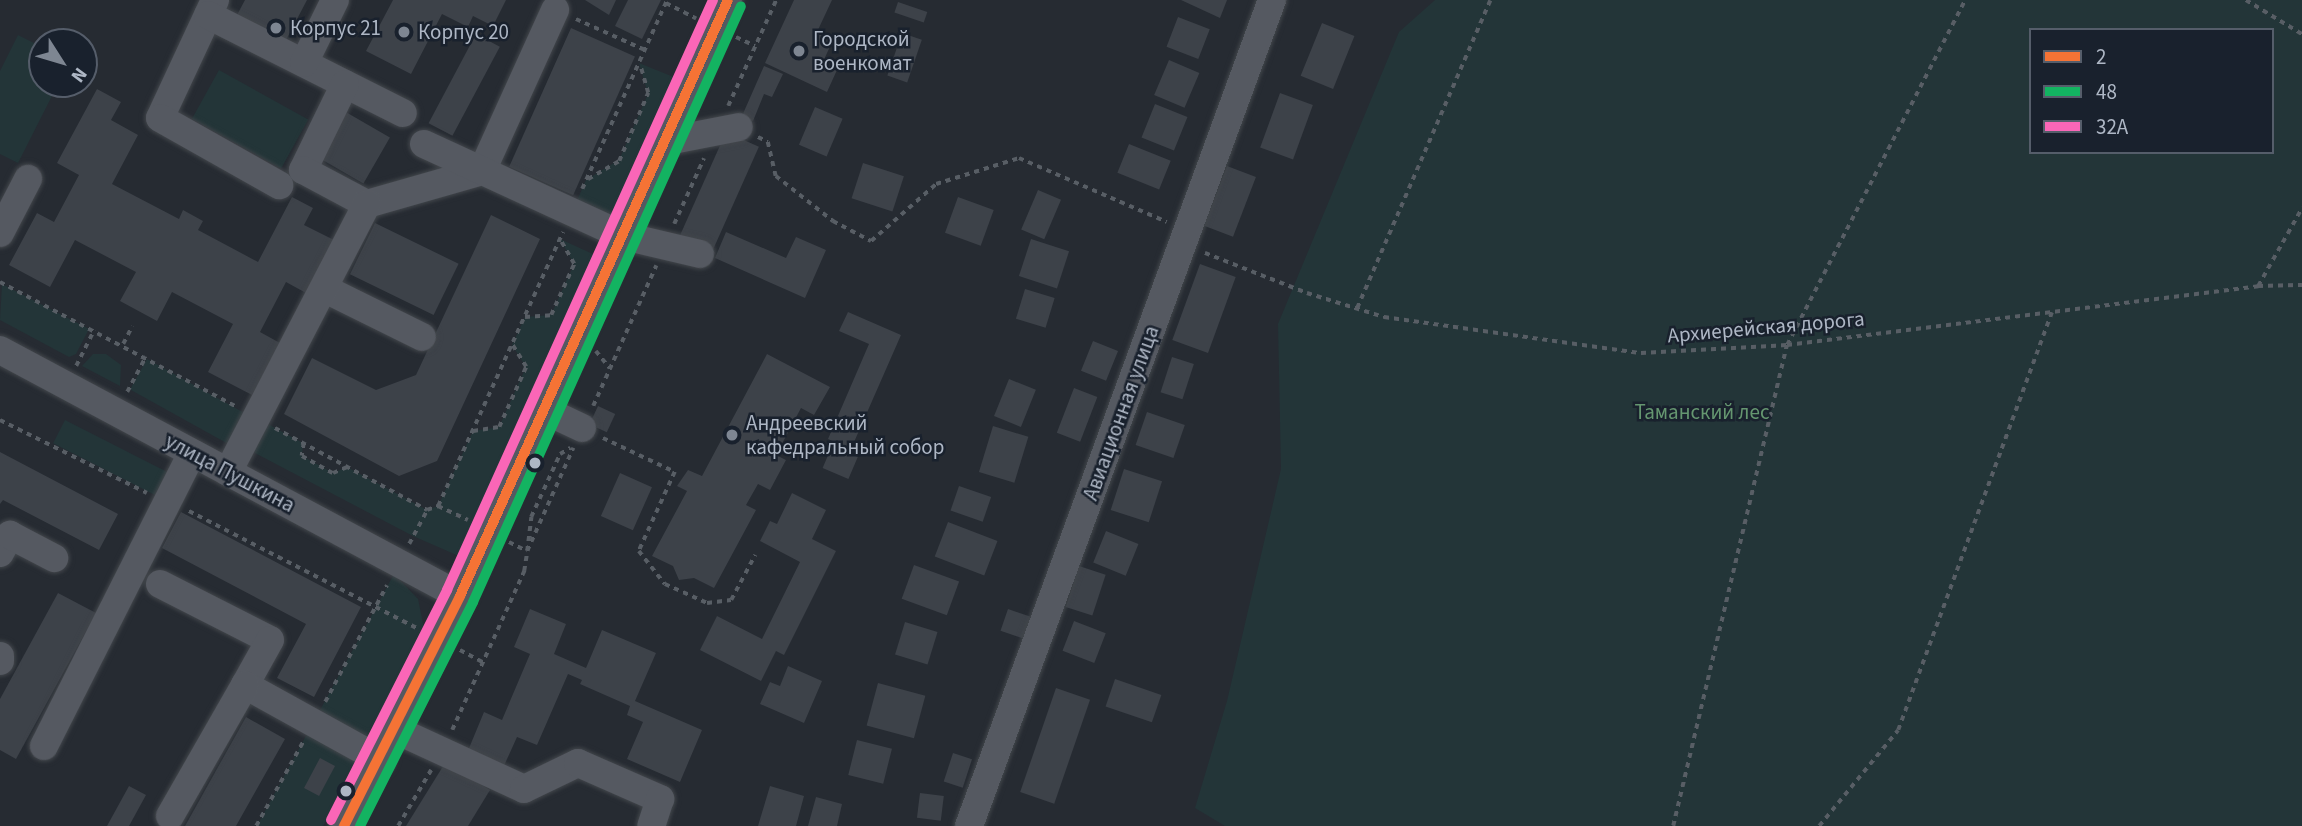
<!DOCTYPE html>
<meta charset="utf-8">
<style>
body{margin:0}
#map{position:relative;width:2302px;height:826px;overflow:hidden;background:#262b32;font-family:"Source Sans 3",sans-serif}
div>[style]{position:absolute}
[style*='--x']{left:calc(var(--x)*1px);top:calc(var(--y)*1px);width:calc(var(--w)*1px);rotate:calc(var(--a)*1deg)}
.green>*{inset:0;background:#233538;transform-origin:0 0}
.building>*{inset:0;background:#3d4249;transform-origin:0 0}
.path>*{height:3.5px;margin-top:-1.75px;transform-origin:0;background:repeating-linear-gradient(90deg,#585e65 0 5px,transparent 0 10px)}
.roads{filter:drop-shadow(0 0 2px #42464b) drop-shadow(0 0 2px #42464b)}
.minor>*{height:28px;margin:-14px;padding:0 14px;transform-origin:14px;border-radius:14px;background:#555961}
.bus-1>*{height:10px;margin:-5px;padding:0 5px;transform-origin:5px;border-radius:5px;background:#f57335}
.bus-2>*{height:10px;margin:-5px;padding:0 5px;transform-origin:5px;border-radius:5px;background:#13b361}
.bus-3>*{height:10px;margin:-5px;padding:0 5px;transform-origin:5px;border-radius:5px;background:#fa66b7}
.dots>*{width:19px;height:19px;translate:-50% -50%;box-sizing:border-box;border:4px solid #19212d;border-radius:50%}
span{translate:-50% -50%;white-space:nowrap;text-align:center;line-height:1.15;-webkit-text-stroke:5px #19212d;paint-order:stroke}
.poi-label{font-size:21px;color:#aeb7c5}
.left{translate:0 -50%;text-align:left}
.street-label{font-size:21px;color:#aeb7c5}
.park-label{font-size:21px;color:#659670}
.legend{position:absolute;left:2029px;top:28px;width:245px;height:126px;box-sizing:border-box;background:#19212d;border:2px solid #555d6a;margin:0;padding:9px 12px;list-style:none;font-size:21px;color:#aeb7c5}
.legend li{display:flex;align-items:center;gap:14px;height:35px}
.legend b{width:35px;border:2px solid #555d6a}
.north{position:absolute;left:28px;top:28px;width:70px;height:70px;box-sizing:border-box;background:#19212d;border:2px solid #555d6a;border-radius:50%;rotate:127deg;font-size:19px;font-weight:700;line-height:28px;text-align:center;color:#aeb7c5}
.north::after{content:'';display:block;margin:auto;width:24px;height:32px;background:#7e8692;clip-path:polygon(50% 0,100% 100%,50% 72%,0 100%)}
</style>
<div id="map">
<div class="green">
<div style="clip-path:polygon(evenodd,1435px 0,2302px 0,2302px 826px,1225px 826px,1195px 808px,1227px 701px,1281px 469px,1278px 324px,1399px 32px,1435px 0,2031px 30px,2272px 30px,2272px 152px,2031px 152px,2031px 30px)"></div>
<div style="clip-path:polygon(18px 35px,42px 47px,42px 84px,58px 84px,18px 163px,0 154px,0 71px)"></div>
<div style="clip-path:polygon(639px 63px,686px 82px,619px 232px,572px 212px,586px 180px,619px 160px,648px 94px)"></div>
<div style="left:219px;top:70px;width:102px;height:56px;rotate:29deg"></div>
<div style="clip-path:polygon(560px 239px,606px 260px,468px 560px,413px 536px,251px 451px,264px 422px,303px 443px,302px 456px,333px 473px,347px 467px,427px 510px,438px 506px,473px 431px,499px 427px,526px 367px,512px 345px,525px 317px,551px 315px,574px 264px)"></div>
<div style="clip-path:polygon(2px 284px,89px 329px,76px 354px,69px 357px,0 320px)"></div>
<div style="clip-path:polygon(93px 354px,106px 354px,121px 365px,120px 386px,82px 366px)"></div>
<div style="left:147px;top:359px;width:119px;height:35px;rotate:29deg"></div>
<div style="left:65px;top:420px;width:118px;height:26px;rotate:27deg"></div>
<div style="clip-path:polygon(394px 574px,418px 599px,424px 628px,378px 731px,323px 826px,257px 826px)"></div>
</div>
<div class="building">
<div style="clip-path:polygon(245px 0,307px 0,285px 42px,237px 15px)"></div>
<div style="clip-path:polygon(393px 0,506px 0,493px 26px,473px 16px,468px 27px,442px 14px,411px 74px,366px 51px)"></div>
<div style="clip-path:polygon(585px 0,616px 0,609px 15px)"></div>
<div style="clip-path:polygon(628px 0,661px 0,642px 39px,615px 26px)"></div>
<div style="clip-path:polygon(794px 0,832px 0,817px 32px,833px 40px,822px 64px,837px 70px,827px 92px,765px 63px)"></div>
<div style="clip-path:polygon(1181px 0,1227px 0,1220px 18px)"></div>
<div style="left:898px;top:2px;width:31px;height:11px;rotate:19deg"></div>
<div style="left:1178px;top:17px;width:34px;height:32px;rotate:21deg"></div>
<div style="left:1322px;top:23px;width:35px;height:57px;rotate:22deg"></div>
<div style="left:571px;top:28px;width:70px;height:152px;rotate:24deg"></div>
<div style="left:902px;top:33px;width:21px;height:45px;rotate:19deg"></div>
<div style="left:476px;top:34px;width:27px;height:101px;rotate:28deg"></div>
<div style="left:1169px;top:60px;width:33px;height:38px;rotate:23deg"></div>
<div style="clip-path:polygon(764px 66px,783px 74px,772px 97px,764px 94px,753px 121px,742px 116px)"></div>
<div style="clip-path:polygon(97px 89px,121px 102px,111px 120px,138px 135px,112px 184px,179px 219px,183px 210px,203px 221px,198px 230px,258px 262px,292px 197px,313px 208px,304px 225px,334px 240px,306px 293px,286px 282px,260px 332px,280px 343px,252px 395px,208px 372px,233px 324px,172px 292px,157px 321px,120px 301px,136px 272px,75px 240px,50px 287px,9px 265px,37px 213px,54px 222px,79px 175px,57px 163px)"></div>
<div style="left:1280px;top:93px;width:35px;height:58px;rotate:20deg"></div>
<div style="left:1155px;top:104px;width:35px;height:36px;rotate:22deg"></div>
<div style="left:815px;top:107px;width:30px;height:41px;rotate:23deg"></div>
<div style="left:344px;top:111px;width:53px;height:53px;rotate:30deg"></div>
<div style="left:726px;top:132px;width:36px;height:117px;rotate:24deg"></div>
<div style="left:1129px;top:144px;width:45px;height:31px;rotate:22deg"></div>
<div style="left:863px;top:163px;width:43px;height:37px;rotate:18deg"></div>
<div style="left:1227px;top:166px;width:31px;height:64px;rotate:21deg"></div>
<div style="left:1038px;top:190px;width:25px;height:43px;rotate:23deg"></div>
<div style="left:958px;top:197px;width:38px;height:38px;rotate:20deg"></div>
<div style="clip-path:polygon(491px 215px,540px 239px,437px 461px,399px 476px,284px 414px,312px 358px,376px 390px,416px 375px)"></div>
<div style="left:375px;top:223px;width:93px;height:57px;rotate:26deg"></div>
<div style="clip-path:polygon(726px 232px,786px 258px,796px 237px,826px 250px,805px 298px,715px 258px)"></div>
<div style="left:1031px;top:239px;width:40px;height:39px;rotate:18deg"></div>
<div style="left:1200px;top:264px;width:38px;height:81px;rotate:20deg"></div>
<div style="left:1025px;top:289px;width:31px;height:31px;rotate:17deg"></div>
<div style="clip-path:polygon(848px 312px,901px 335px,851px 449px,828px 439px,869px 344px,839px 331px)"></div>
<div style="left:1093px;top:341px;width:27px;height:32px;rotate:22deg"></div>
<div style="clip-path:polygon(767px 354px,830px 387px,814px 415px,801px 408px,776px 455px,786px 460px,770px 490px,758px 484px,746px 505px,756px 510px,714px 588px,694px 578px,679px 580px,673px 566px,652px 556px,687px 491px,677px 486px,688px 470px,702px 476px)"></div>
<div style="left:1172px;top:357px;width:23px;height:37px;rotate:18deg"></div>
<div style="left:1009px;top:379px;width:29px;height:40px;rotate:22deg"></div>
<div style="left:1074px;top:388px;width:25px;height:48px;rotate:21deg"></div>
<div style="left:598px;top:406px;width:19px;height:20px;rotate:25deg"></div>
<div style="left:1147px;top:412px;width:40px;height:35px;rotate:19deg"></div>
<div style="left:993px;top:426px;width:37px;height:48px;rotate:17deg"></div>
<div style="left:832px;top:446px;width:28px;height:24px;rotate:23deg"></div>
<div style="clip-path:polygon(0 452px,118px 514px,99px 550px,3px 500px,0 504px)"></div>
<div style="left:1124px;top:469px;width:40px;height:43px;rotate:18deg"></div>
<div style="left:620px;top:473px;width:35px;height:47px;rotate:24deg"></div>
<div style="left:959px;top:486px;width:34px;height:26px;rotate:19deg"></div>
<div style="clip-path:polygon(792px 493px,826px 510px,812px 539px,836px 551px,784px 655px,776px 651px,761px 681px,700px 650px,717px 616px,762px 639px,800px 562px,760px 541px,770px 521px,777px 524px)"></div>
<div style="clip-path:polygon(181px 512px,361px 607px,314px 697px,277px 678px,306px 624px,162px 548px)"></div>
<div style="left:948px;top:522px;width:53px;height:37px;rotate:21deg"></div>
<div style="left:1106px;top:531px;width:35px;height:34px;rotate:22deg"></div>
<div style="left:914px;top:565px;width:48px;height:36px;rotate:20deg"></div>
<div style="left:1079px;top:566px;width:28px;height:43px;rotate:18deg"></div>
<div style="clip-path:polygon(58px 593px,96px 613px,16px 759px,0 750px,0 699px)"></div>
<div style="clip-path:polygon(530px 609px,566px 624px,554px 654px,586px 668px,602px 630px,656px 653px,635px 701px,702px 730px,680px 782px,627px 759px,643px 722px,627px 715px,630px 706px,580px 684px,582px 680px,568px 674px,537px 745px,517px 737px,503px 768px,467px 753px,484px 712px,502px 720px,530px 654px,514px 647px)"></div>
<div style="left:1008px;top:609px;width:24px;height:23px;rotate:19deg"></div>
<div style="left:1074px;top:621px;width:34px;height:32px;rotate:21deg"></div>
<div style="left:905px;top:622px;width:34px;height:34px;rotate:17deg"></div>
<div style="clip-path:polygon(788px 666px,822px 681px,804px 723px,760px 704px,770px 682px,780px 686px)"></div>
<div style="left:1115px;top:679px;width:49px;height:29px;rotate:19deg"></div>
<div style="left:878px;top:683px;width:49px;height:44px;rotate:15deg"></div>
<div style="left:1056px;top:688px;width:36px;height:110px;rotate:19deg"></div>
<div style="clip-path:polygon(246px 717px,285px 739px,236px 826px,185px 826px)"></div>
<div style="left:857px;top:740px;width:36px;height:36px;rotate:14deg"></div>
<div style="left:953px;top:753px;width:20px;height:30px;rotate:18deg"></div>
<div style="left:320px;top:758px;width:17px;height:34px;rotate:28deg"></div>
<div style="clip-path:polygon(445px 763px,490px 790px,468px 826px,406px 826px)"></div>
<div style="clip-path:polygon(129px 786px,146px 795px,129px 826px,107px 826px)"></div>
<div style="clip-path:polygon(770px 786px,804px 796px,796px 826px,758px 826px)"></div>
<div style="left:920px;top:793px;width:24px;height:25px;rotate:7deg"></div>
<div style="clip-path:polygon(816px 797px,842px 804px,837px 826px,808px 826px)"></div>
</div>
<div class="path">
<div style="--x:2246;--y:0;--w:66;--a:31.3"></div>
<div style="--x:666;--y:3;--w:34;--a:27"></div>
<div style="--x:576;--y:19;--w:76;--a:24.2"></div>
<div style="--x:736;--y:37;--w:21;--a:25"></div>
<div style="--x:728;--y:106;--w:116;--a:-65.6"></div>
<div style="--x:758;--y:137;--w:11;--a:27"></div>
<div style="--x:768;--y:142;--w:35;--a:77"></div>
<div style="--x:776;--y:176;--w:73;--a:38.3"></div>
<div style="--x:833;--y:221;--w:43;--a:27.8"></div>
<div style="--x:871;--y:241;--w:86;--a:-41.2"></div>
<div style="--x:936;--y:184;--w:87;--a:-17.4"></div>
<div style="--x:1019;--y:158;--w:161;--a:23.4"></div>
<div style="--x:588;--y:179;--w:36;--a:-30"></div>
<div style="--x:619;--y:161;--w:74;--a:-66.9"></div>
<div style="--x:648;--y:93;--w:29;--a:-106"></div>
<div style="--x:582;--y:189;--w:207;--a:-65.8"></div>
<div style="--x:674;--y:224;--w:72;--a:-65.6"></div>
<div style="--x:1205;--y:253;--w:110;--a:21.4"></div>
<div style="--x:1307;--y:293;--w:81;--a:17.3"></div>
<div style="--x:1384;--y:317;--w:260;--a:8"></div>
<div style="--x:1641;--y:353;--w:146;--a:-3.1"></div>
<div style="--x:1787;--y:345;--w:475;--a:-7.1"></div>
<div style="--x:2258;--y:286;--w:44;--a:-1.3"></div>
<div style="--x:0;--y:282;--w:268;--a:27.8"></div>
<div style="--x:2258;--y:286;--w:90;--a:-60.6"></div>
<div style="--x:1357;--y:308;--w:335;--a:-66.6"></div>
<div style="--x:525;--y:317;--w:26;--a:-4"></div>
<div style="--x:551;--y:315;--w:56;--a:-65.7"></div>
<div style="--x:574;--y:264;--w:28;--a:-120"></div>
<div style="--x:123;--y:344;--w:20;--a:-63"></div>
<div style="--x:596;--y:351;--w:22;--a:51"></div>
<div style="--x:76;--y:366;--w:40;--a:-63.4"></div>
<div style="--x:127;--y:392;--w:40;--a:-62"></div>
<div style="--x:593;--y:406;--w:154;--a:-65.8"></div>
<div style="--x:0;--y:420;--w:164;--a:26.4"></div>
<div style="--x:275;--y:428;--w:173;--a:28.3"></div>
<div style="--x:473;--y:431;--w:26;--a:-9"></div>
<div style="--x:499;--y:427;--w:66;--a:-65.8"></div>
<div style="--x:526;--y:367;--w:26;--a:-122"></div>
<div style="--x:603;--y:438;--w:80;--a:25.3"></div>
<div style="--x:675;--y:472;--w:87;--a:114.5"></div>
<div style="--x:639;--y:551;--w:42;--a:51.8"></div>
<div style="--x:665;--y:584;--w:46;--a:24.3"></div>
<div style="--x:707;--y:603;--w:24;--a:-7"></div>
<div style="--x:731;--y:600;--w:51;--a:-61.9"></div>
<div style="--x:304;--y:443;--w:13;--a:99"></div>
<div style="--x:302;--y:456;--w:35;--a:29"></div>
<div style="--x:333;--y:473;--w:15;--a:-23"></div>
<div style="--x:438;--y:506;--w:301;--a:-65.5"></div>
<div style="--x:189;--y:511;--w:259;--a:27.2"></div>
<div style="--x:509;--y:542;--w:20;--a:27"></div>
<div style="--x:527;--y:551;--w:34;--a:-83"></div>
<div style="--x:531;--y:517;--w:69;--a:-65.3"></div>
<div style="--x:560;--y:454;--w:12;--a:-31"></div>
<div style="--x:409;--y:544;--w:38;--a:-62"></div>
<div style="--x:427;--y:510;--w:12;--a:-20"></div>
<div style="--x:438;--y:506;--w:33;--a:25"></div>
<div style="--x:460;--y:650;--w:26;--a:28"></div>
<div style="--x:325;--y:702;--w:132;--a:-62.1"></div>
<div style="--x:452;--y:730;--w:175;--a:-65.6"></div>
<div style="--x:524;--y:571;--w:20;--a:-81"></div>
<div style="--x:527;--y:551;--w:113;--a:-65.9"></div>
<div style="--x:256;--y:826;--w:96;--a:-60.8"></div>
<div style="--x:398;--y:826;--w:65;--a:-59.5"></div>
<div style="--x:1673;--y:826;--w:494;--a:-76.7"></div>
<div style="--x:1787;--y:345;--w:388;--a:-62.7"></div>
<div style="--x:1819;--y:826;--w:124;--a:-50.5"></div>
<div style="--x:1898;--y:730;--w:445;--a:-69.8"></div>
</div>
<div class="roads">
<div class="minor">
<div style="--x:215;--y:0;--w:130;--a:115"></div>
<div style="--x:160;--y:118;--w:137;--a:29.4"></div>
<div style="--x:208;--y:15;--w:218;--a:26.7"></div>
<div style="--x:304;--y:63;--w:70;--a:-63.8"></div>
<div style="--x:345;--y:84;--w:96;--a:116"></div>
<div style="--x:303;--y:170;--w:72;--a:28"></div>
<div style="--x:367;--y:204;--w:120;--a:-16"></div>
<div style="--x:482;--y:171;--w:177;--a:-65.6"></div>
<div style="--x:667;--y:141;--w:73;--a:-11"></div>
<div style="--x:424;--y:144;--w:220;--a:24.7"></div>
<div style="--x:624;--y:236;--w:78;--a:13.3"></div>
<div style="--x:0;--y:233;--w:61;--a:-62.6"></div>
<div style="--x:325;--y:289;--w:108;--a:26.3"></div>
<div style="--x:0;--y:350;--w:522;--a:28.14"></div>
<div style="--x:544;--y:410;--w:42;--a:25.3"></div>
<div style="--x:228;--y:472;--w:302;--a:-62.6"></div>
<div style="--x:0;--y:553;--w:21;--a:-61"></div>
<div style="--x:10;--y:535;--w:50;--a:27.6"></div>
<div style="--x:160;--y:584;--w:123;--a:27"></div>
<div style="--x:270;--y:640;--w:51;--a:119.1"></div>
<div style="--x:245;--y:685;--w:155;--a:28.9"></div>
<div style="--x:0;--y:656;--w:5;--a:90"></div>
<div style="--x:396;--y:730;--w:141;--a:24.7"></div>
<div style="--x:524;--y:789;--w:60;--a:-25.7"></div>
<div style="--x:578;--y:763;--w:90;--a:23.7"></div>
<div style="--x:660;--y:799;--w:28;--a:108"></div>
<div style="--x:44;--y:746;--w:328;--a:-63.2"></div>
<div style="--x:170;--y:816;--w:151;--a:-60.2"></div>
<div style="--x:344;--y:826;--w:258;--a:-63.2"></div>
<div style="--x:460;--y:596;--w:653;--a:-65.79"></div>
<div style="--x:969;--y:826;--w:880;--a:-69.86"></div>
</div>
</div>
<div class="bus-1">
<div style="--x:344;--y:826;--w:258;--a:-63.2"></div>
<div style="--x:460;--y:596;--w:653;--a:-65.79"></div>
</div>
<div class="bus-2">
<div style="--x:360;--y:826;--w:251;--a:-63.2"></div>
<div style="--x:473;--y:602;--w:653;--a:-65.79"></div>
</div>
<div class="bus-3">
<div style="--x:331;--y:820;--w:258;--a:-63.2"></div>
<div style="--x:447;--y:590;--w:647;--a:-65.73"></div>
</div>
<div class="dots">
<div style="left:276px;top:28px;background:#7e8692"></div>
<div style="left:404px;top:32px;background:#7e8692"></div>
<div style="left:799px;top:51px;background:#7e8692"></div>
<div style="left:732px;top:435px;background:#7e8692"></div>
<div style="left:535px;top:463px;background:#aeb7c5"></div>
<div style="left:346px;top:791px;background:#aeb7c5"></div>
</div>
<div class="poi-label">
<span class="left" style="left:290px;top:28px">Корпус 21</span>
<span class="left" style="left:418px;top:32px">Корпус 20</span>
<span class="left" style="left:813px;top:51px">Городской<br>военкомат</span>
<span class="left" style="left:746px;top:435px">Андреевский<br>кафедральный собор</span>
</div>
<div class="street-label">
<span style="left:1766px;top:327px;rotate:-5deg">Архиерейская дорога</span>
<span style="left:1121px;top:413px;rotate:-70deg">Авиационная улица</span>
<span style="left:230px;top:473px;rotate:28deg">улица Пушкина</span>
</div>
<div class="park-label">
<span style="left:1702px;top:412px">Таманский лес</span>
</div>
<ul class="legend">
<li><b style="height:9px;background:#f57335"></b>2</li>
<li><b style="height:9px;background:#13b361"></b>48</li>
<li><b style="height:9px;background:#fa66b7"></b>32A</li>
</ul>
<div class="north">N</div>
</div>
